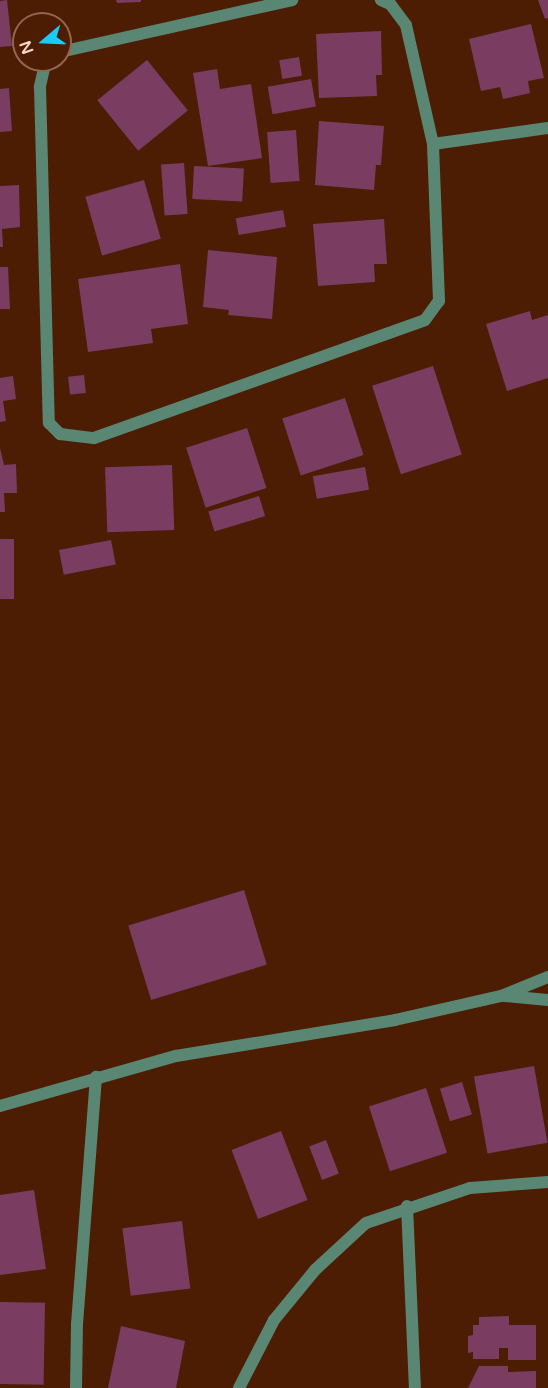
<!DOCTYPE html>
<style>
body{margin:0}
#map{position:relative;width:548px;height:1388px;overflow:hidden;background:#4c1c03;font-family:"Varela Round",sans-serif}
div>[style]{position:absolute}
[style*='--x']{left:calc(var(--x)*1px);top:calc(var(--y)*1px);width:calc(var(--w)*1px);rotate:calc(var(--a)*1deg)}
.building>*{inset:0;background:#7b3c62;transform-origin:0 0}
.street>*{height:12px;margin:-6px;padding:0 6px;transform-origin:6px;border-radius:6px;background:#5a8773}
span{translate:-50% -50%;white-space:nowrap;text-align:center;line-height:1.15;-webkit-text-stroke:6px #4c1c03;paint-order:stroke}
.north{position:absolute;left:12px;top:12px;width:60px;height:60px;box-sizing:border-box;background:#4c1c03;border:2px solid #936651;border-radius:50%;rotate:251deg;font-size:16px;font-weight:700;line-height:24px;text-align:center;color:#fed6c5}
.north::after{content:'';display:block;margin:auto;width:21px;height:27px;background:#19cafc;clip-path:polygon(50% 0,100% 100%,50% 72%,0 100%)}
</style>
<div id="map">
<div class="building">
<div style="clip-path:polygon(7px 0,12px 46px,0 47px,0 1px)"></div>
<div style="clip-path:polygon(116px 0,141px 0,141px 2px,117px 3px)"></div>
<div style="clip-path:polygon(538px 0,548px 0,548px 18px,545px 19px)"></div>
<div style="clip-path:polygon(531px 24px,544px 78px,528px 81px,530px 93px,503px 99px,500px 87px,481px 91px,469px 39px)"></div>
<div style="clip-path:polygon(381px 31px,382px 75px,376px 75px,377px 96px,319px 98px,316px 34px)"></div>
<div style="left:299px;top:57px;width:19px;height:20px;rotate:81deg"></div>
<div style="left:147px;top:60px;width:65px;height:64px;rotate:51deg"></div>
<div style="clip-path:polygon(217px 69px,220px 89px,251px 84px,262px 158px,208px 166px,193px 73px)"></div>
<div style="left:311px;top:79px;width:28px;height:44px;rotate:80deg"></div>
<div style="clip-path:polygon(9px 88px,12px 131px,0 132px,0 89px)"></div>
<div style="clip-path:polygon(319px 121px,384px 126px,381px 165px,376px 165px,374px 190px,315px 185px)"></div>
<div style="left:296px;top:130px;width:51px;height:29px;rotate:86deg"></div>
<div style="left:184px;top:163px;width:51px;height:23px;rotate:86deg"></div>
<div style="left:194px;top:166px;width:50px;height:33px;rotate:3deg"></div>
<div style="left:144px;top:180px;width:61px;height:61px;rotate:74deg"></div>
<div style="clip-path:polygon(19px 185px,20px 227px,2px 229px,3px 247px,0 247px,0 186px)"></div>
<div style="left:283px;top:210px;width:17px;height:48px;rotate:80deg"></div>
<div style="clip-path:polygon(384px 219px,387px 264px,374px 264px,375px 282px,318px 286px,313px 224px)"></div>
<div style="clip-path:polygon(208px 250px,277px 257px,272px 319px,228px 315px,229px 310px,203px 307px)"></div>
<div style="clip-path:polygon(180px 264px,188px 324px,151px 329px,153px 343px,88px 352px,78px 279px)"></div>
<div style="clip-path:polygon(0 267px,8px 267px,10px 309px,0 309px)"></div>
<div style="clip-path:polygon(530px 311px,532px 320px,548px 315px,548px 378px,507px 391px,486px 324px)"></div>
<div style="left:433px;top:366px;width:93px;height:64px;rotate:72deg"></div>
<div style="left:84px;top:375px;width:18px;height:16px;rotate:84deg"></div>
<div style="clip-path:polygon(13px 376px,16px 399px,3px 401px,6px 421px,0 422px,0 378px)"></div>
<div style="left:345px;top:398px;width:60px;height:66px;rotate:72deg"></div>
<div style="left:247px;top:428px;width:63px;height:64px;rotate:72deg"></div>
<div style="clip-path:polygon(0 448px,4px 465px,16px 464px,17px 493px,4px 493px,5px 512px,0 512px)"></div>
<div style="left:172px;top:465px;width:65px;height:67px;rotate:88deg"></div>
<div style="left:365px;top:467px;width:23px;height:53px;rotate:80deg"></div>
<div style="left:259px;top:496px;width:21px;height:53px;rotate:73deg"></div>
<div style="left:0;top:539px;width:14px;height:60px"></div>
<div style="left:111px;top:540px;width:25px;height:53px;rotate:79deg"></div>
<div style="left:244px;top:890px;width:78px;height:121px;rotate:73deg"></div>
<div style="left:534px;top:1066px;width:78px;height:61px;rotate:80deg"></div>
<div style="left:462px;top:1082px;width:34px;height:23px;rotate:73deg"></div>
<div style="left:426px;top:1088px;width:68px;height:60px;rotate:72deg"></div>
<div style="left:281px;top:1131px;width:74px;height:53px;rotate:69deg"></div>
<div style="left:326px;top:1140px;width:36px;height:18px;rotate:69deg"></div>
<div style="clip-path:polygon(34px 1190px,46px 1269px,0 1275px,0 1195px)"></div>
<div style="left:182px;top:1221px;width:68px;height:60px;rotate:83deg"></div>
<div style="left:0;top:1302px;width:45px;height:82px;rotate:1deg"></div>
<div style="clip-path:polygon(509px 1316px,509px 1325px,536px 1325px,536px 1360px,508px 1360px,508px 1348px,499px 1348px,499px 1359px,473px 1359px,473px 1352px,468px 1353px,468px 1336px,473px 1335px,473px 1325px,479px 1325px,479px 1317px)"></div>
<div style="clip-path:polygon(121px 1326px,185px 1341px,176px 1388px,108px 1388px)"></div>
<div style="clip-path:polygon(479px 1366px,508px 1366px,508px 1372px,536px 1371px,536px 1388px,468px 1388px)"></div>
</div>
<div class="street">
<div style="--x:60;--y:52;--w:238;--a:-12.6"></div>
<div style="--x:46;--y:60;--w:28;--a:103"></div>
<div style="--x:40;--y:87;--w:336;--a:88.5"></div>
<div style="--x:49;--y:423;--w:16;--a:45"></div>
<div style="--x:60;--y:434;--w:34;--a:7"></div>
<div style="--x:94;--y:438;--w:351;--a:-19.6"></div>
<div style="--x:425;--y:320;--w:24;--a:-54"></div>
<div style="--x:439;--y:301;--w:157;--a:-92.2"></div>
<div style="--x:433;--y:144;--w:122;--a:-102.8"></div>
<div style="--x:406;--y:25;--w:26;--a:-127"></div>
<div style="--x:390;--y:4;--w:10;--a:-156"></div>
<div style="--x:433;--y:144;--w:116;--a:-7.9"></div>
<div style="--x:505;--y:996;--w:43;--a:5.3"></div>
<div style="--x:0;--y:1106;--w:183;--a:-15.9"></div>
<div style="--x:176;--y:1056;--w:222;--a:-9.3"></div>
<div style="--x:395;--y:1020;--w:109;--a:-12.8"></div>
<div style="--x:501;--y:996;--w:51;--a:-22"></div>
<div style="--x:407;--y:1206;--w:182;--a:87.5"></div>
<div style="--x:76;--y:1388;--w:64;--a:-89.1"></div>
<div style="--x:77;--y:1324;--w:248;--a:-85.6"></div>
<div style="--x:239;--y:1388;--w:76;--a:-62.8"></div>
<div style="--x:274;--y:1320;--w:65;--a:-50.6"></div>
<div style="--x:315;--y:1270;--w:69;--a:-42.7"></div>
<div style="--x:366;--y:1223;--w:110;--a:-18.6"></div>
<div style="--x:470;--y:1188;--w:78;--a:-4.4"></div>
</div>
<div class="north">N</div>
</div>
